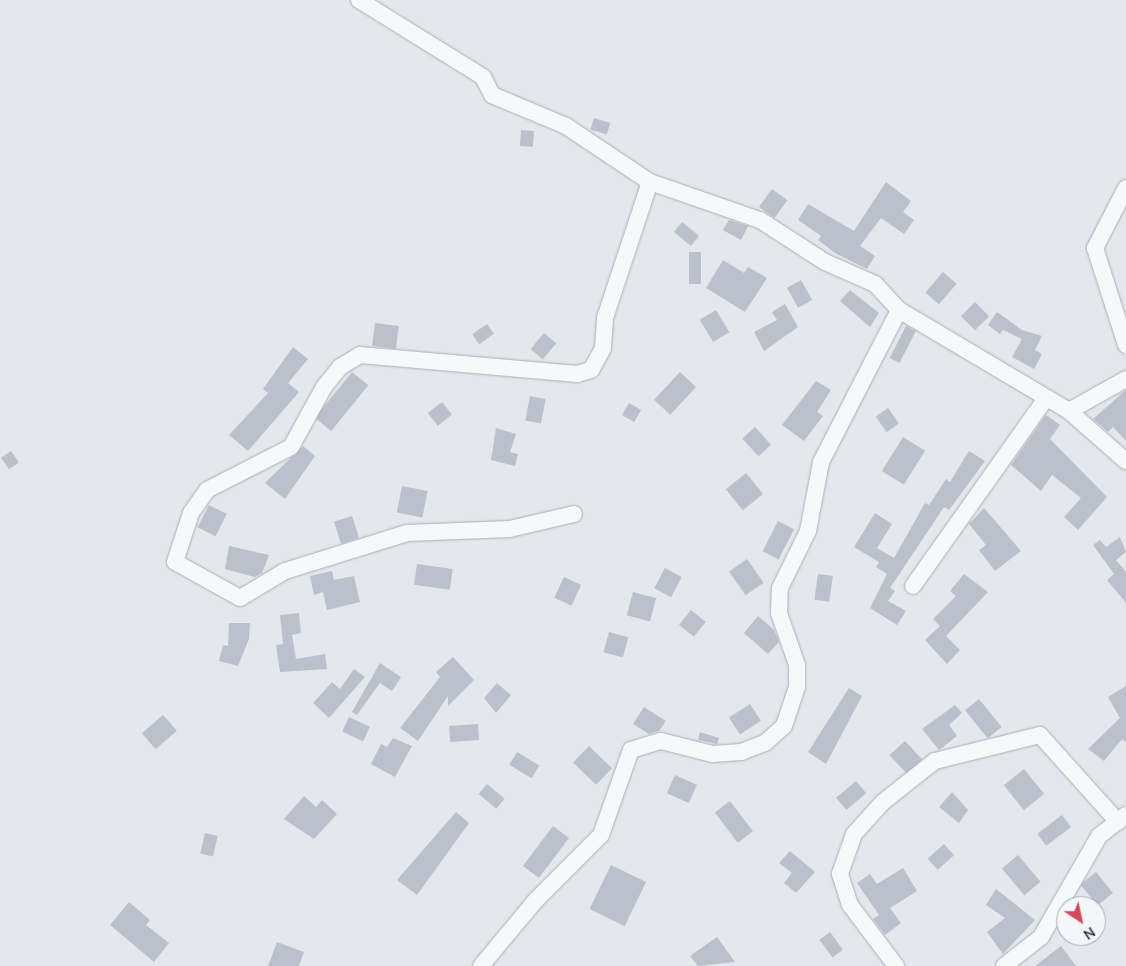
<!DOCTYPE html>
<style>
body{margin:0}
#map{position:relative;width:1126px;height:966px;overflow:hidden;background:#e4e7ec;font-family:"Nunito Sans",sans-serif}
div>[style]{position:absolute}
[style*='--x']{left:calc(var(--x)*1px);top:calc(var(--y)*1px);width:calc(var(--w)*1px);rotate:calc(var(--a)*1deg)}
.building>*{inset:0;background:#bbc0ca;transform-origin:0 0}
.roads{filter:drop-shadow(0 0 1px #a9aeb7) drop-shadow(0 0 1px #a9aeb7)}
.minor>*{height:16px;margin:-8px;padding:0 8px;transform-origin:8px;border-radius:8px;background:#f7f8fa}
span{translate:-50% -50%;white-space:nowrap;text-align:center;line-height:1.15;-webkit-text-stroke:4.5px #f4f6f9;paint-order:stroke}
.north{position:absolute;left:1056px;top:896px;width:50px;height:50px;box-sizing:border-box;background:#f4f6f9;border:1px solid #a4a8b1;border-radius:50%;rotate:146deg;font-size:14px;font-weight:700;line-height:20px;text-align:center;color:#2b3445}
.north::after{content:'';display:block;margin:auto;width:18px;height:22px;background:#d1495b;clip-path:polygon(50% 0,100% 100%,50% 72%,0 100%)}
</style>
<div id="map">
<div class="building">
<div style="left:594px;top:118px;width:17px;height:12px;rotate:17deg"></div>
<div style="left:521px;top:130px;width:13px;height:16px;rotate:4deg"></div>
<div style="clip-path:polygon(886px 182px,911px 201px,903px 212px,914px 220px,904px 234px,881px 218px,860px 246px,875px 256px,867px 269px,835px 253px,818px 240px,821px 236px,798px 220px,808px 204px,854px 231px)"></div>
<div style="left:772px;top:189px;width:19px;height:22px;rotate:36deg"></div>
<div style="clip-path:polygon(729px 220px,748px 226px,741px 240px,723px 230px)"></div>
<div style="left:682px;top:222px;width:22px;height:13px;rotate:39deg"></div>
<div style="left:689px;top:252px;width:12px;height:32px"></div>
<div style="clip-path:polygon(723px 260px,744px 273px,748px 267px,767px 278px,745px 312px,706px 288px)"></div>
<div style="left:943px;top:272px;width:18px;height:27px;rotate:41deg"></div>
<div style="left:801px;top:280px;width:23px;height:16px;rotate:61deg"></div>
<div style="clip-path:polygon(850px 290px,879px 313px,870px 327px,840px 301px)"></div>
<div style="left:975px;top:302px;width:20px;height:20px;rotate:45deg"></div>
<div style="clip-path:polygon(785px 304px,798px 327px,764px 351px,754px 332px,777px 320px,772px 312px)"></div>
<div style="left:716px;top:310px;width:26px;height:19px;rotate:59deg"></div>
<div style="clip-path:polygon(997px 312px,1022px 330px,1042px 336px,1035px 350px,1042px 354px,1034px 369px,1012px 357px,1022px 339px,1003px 330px,1000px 334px,988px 325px)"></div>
<div style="left:375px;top:323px;width:24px;height:23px;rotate:7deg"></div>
<div style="left:487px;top:324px;width:12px;height:18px;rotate:55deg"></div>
<div style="left:906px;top:326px;width:11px;height:36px;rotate:27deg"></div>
<div style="left:544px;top:333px;width:16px;height:21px;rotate:40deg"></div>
<div style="clip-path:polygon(293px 347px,308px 359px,288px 383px,299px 392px,248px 451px,229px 435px,268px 393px,263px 389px)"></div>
<div style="left:352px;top:372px;width:21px;height:59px;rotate:39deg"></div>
<div style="left:680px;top:372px;width:22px;height:38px;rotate:43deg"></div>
<div style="clip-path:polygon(816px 381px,831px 390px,817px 412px,823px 416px,804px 441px,782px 425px)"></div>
<div style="clip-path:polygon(1126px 390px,1126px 441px,1113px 427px,1108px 432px,1093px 419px)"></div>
<div style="left:530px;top:396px;width:16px;height:25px;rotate:11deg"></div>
<div style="left:442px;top:402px;width:16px;height:18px;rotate:52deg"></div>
<div style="left:629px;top:403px;width:14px;height:14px;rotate:30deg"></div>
<div style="left:888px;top:408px;width:19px;height:15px;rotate:55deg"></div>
<div style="clip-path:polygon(1046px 415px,1060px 425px,1050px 439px,1107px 497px,1078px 530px,1064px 517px,1081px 498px,1052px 475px,1041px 491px,1011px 465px)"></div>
<div style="left:755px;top:427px;width:24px;height:17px;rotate:48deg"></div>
<div style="clip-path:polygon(496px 428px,516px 434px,510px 452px,518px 454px,515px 466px,491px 460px)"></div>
<div style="left:903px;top:437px;width:26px;height:40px;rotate:32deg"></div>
<div style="clip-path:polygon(303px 446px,315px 456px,285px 499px,265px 483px)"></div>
<div style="left:11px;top:451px;width:14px;height:12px;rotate:56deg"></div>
<div style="clip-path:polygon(969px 451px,985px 461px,949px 510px,944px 507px,890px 588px,895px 591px,888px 601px,906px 611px,897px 625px,870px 608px,887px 574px,876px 567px,879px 562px,854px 547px,875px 513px,892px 524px,877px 548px,894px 558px,925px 503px,929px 505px,946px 479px,950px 482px)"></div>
<div style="left:746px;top:473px;width:27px;height:26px;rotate:51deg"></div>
<div style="left:402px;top:486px;width:26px;height:27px;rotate:11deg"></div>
<div style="left:209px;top:505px;width:20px;height:25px;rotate:27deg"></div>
<div style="clip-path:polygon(984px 508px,1021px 551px,995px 571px,979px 550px,986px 545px,969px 524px)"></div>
<div style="left:352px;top:516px;width:23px;height:19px;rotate:72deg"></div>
<div style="left:778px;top:521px;width:18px;height:34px;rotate:27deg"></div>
<div style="clip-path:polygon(1120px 537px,1126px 552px,1116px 560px,1126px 572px,1126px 603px,1107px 580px,1114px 574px,1093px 545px,1100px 540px,1106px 547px)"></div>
<div style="clip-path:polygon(229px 546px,269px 555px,262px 573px,255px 577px,225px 569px)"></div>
<div style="left:747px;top:559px;width:29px;height:22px;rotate:55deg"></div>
<div style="left:417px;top:564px;width:36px;height:21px;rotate:8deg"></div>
<div style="left:665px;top:568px;width:19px;height:23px;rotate:28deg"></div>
<div style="clip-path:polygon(332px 571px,334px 580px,354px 576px,360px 602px,327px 610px,323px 592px,314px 595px,310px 576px)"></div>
<div style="left:818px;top:574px;width:15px;height:26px;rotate:8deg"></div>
<div style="clip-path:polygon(964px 574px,988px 592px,946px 636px,960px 650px,947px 664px,925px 640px,940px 626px,933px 619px,956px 596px,950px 591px)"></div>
<div style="left:564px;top:577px;width:19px;height:23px;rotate:25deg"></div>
<div style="left:633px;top:592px;width:24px;height:24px;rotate:15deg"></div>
<div style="left:691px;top:610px;width:19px;height:19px;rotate:39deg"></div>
<div style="clip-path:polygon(299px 613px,301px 633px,292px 635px,296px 659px,325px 654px,327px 669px,280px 672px,276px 645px,283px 644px,280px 615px)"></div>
<div style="clip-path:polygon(758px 616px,774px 630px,779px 642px,768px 654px,744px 633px)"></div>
<div style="clip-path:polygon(229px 623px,250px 623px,249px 639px,238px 666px,219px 661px,223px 645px,228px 646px)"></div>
<div style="left:609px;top:632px;width:20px;height:21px;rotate:15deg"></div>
<div style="clip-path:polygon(453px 657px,474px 680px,448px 706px,448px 696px,418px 741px,400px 728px,440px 677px,436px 672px)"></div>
<div style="clip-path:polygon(380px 663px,401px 677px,392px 691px,380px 683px,357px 715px,352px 712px)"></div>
<div style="clip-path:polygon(354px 669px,365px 677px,329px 718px,313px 703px,332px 682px,340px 689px)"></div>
<div style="clip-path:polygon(497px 683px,511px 695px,496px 713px,484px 698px)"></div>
<div style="clip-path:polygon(1126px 686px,1126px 742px,1122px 739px,1104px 761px,1088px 749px,1120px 718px,1108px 697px)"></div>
<div style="clip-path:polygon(849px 688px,862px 696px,826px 764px,808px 752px)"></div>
<div style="left:979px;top:699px;width:36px;height:18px;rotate:51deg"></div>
<div style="left:750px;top:704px;width:20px;height:25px;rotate:57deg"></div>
<div style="clip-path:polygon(955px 705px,962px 713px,949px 725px,957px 736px,939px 750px,922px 729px)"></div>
<div style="clip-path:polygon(644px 707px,666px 721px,659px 731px,649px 734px,633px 724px)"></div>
<div style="left:163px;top:715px;width:21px;height:28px;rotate:49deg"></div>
<div style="left:349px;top:717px;width:23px;height:16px;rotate:25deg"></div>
<div style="left:478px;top:724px;width:16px;height:29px;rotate:86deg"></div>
<div style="clip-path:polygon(700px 732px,719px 738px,717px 744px,698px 740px)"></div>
<div style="clip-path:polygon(393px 738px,412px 746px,395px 777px,371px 764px,381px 744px,387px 747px)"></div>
<div style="left:905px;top:741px;width:25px;height:21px;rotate:47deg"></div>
<div style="left:589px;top:746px;width:32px;height:23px;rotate:44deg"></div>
<div style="left:517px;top:752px;width:26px;height:15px;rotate:31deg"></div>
<div style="left:1024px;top:769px;width:32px;height:26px;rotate:51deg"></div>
<div style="left:675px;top:775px;width:24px;height:20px;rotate:24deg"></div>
<div style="left:856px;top:781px;width:16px;height:26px;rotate:50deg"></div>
<div style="left:487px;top:784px;width:23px;height:13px;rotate:40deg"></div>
<div style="clip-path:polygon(952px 792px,968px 810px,959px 823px,939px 807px)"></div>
<div style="clip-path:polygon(304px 796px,316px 807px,322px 800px,337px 814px,314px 839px,284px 819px)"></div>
<div style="left:730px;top:801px;width:38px;height:19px;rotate:53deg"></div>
<div style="clip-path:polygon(456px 812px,469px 823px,417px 895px,397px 880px)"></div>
<div style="left:1062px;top:815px;width:15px;height:31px;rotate:53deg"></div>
<div style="left:553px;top:826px;width:20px;height:50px;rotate:37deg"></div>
<div style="left:205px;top:833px;width:13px;height:21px;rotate:13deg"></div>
<div style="left:944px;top:844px;width:15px;height:22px;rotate:48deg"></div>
<div style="clip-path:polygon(790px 851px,815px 872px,796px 893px,784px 883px,792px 873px,779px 863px)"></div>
<div style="left:1018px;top:855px;width:35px;height:21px;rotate:50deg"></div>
<div style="left:611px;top:865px;width:39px;height:49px;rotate:26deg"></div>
<div style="clip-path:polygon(903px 868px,917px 891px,890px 908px,901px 923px,885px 935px,873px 919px,879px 915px,857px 883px,870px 874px,877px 884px)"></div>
<div style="left:1096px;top:872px;width:27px;height:20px;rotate:51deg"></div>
<div style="clip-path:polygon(996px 889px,1035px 920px,1003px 954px,987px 932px,1005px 918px,986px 905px)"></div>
<div style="clip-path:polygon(129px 902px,150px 920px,146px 925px,169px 943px,154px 962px,110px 925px)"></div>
<div style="left:830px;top:932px;width:22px;height:13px;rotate:54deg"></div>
<div style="clip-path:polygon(717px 937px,735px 962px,698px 966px,690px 956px)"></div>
<div style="clip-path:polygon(277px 942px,304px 952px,299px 966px,268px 966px)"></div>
<div style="clip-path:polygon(1061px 946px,1076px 966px,1035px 966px)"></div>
</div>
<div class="roads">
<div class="minor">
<div style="--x:359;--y:0;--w:146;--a:31.8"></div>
<div style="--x:483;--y:77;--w:20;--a:63"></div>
<div style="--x:492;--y:95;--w:80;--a:22.7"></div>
<div style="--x:566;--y:126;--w:101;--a:33.7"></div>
<div style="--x:650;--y:182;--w:116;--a:19.1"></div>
<div style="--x:760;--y:220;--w:77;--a:32.9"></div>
<div style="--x:825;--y:262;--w:55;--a:23.7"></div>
<div style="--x:875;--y:284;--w:35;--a:47"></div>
<div style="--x:899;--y:310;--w:198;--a:30.7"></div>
<div style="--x:1069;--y:411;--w:76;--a:41.3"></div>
<div style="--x:1126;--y:188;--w:68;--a:117.3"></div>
<div style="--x:1095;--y:248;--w:102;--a:72.3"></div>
<div style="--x:1069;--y:411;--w:65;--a:-29.3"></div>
<div style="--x:574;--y:514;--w:66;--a:166.8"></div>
<div style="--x:510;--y:529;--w:103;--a:177.8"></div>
<div style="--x:407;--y:533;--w:128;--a:162.7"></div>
<div style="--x:285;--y:571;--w:52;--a:149"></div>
<div style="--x:240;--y:598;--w:74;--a:-151"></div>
<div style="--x:175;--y:562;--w:52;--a:-71.9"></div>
<div style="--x:191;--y:513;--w:28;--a:-55"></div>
<div style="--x:207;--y:490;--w:94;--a:-27.1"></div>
<div style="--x:291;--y:447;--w:68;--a:-61.2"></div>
<div style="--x:324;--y:387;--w:26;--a:-51"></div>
<div style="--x:340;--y:367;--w:23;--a:-31"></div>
<div style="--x:360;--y:355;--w:218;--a:5"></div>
<div style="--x:577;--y:374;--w:15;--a:-16"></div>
<div style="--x:591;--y:370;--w:25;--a:-61"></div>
<div style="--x:603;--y:348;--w:30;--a:-86"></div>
<div style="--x:605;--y:318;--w:143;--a:-71.7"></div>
<div style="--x:913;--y:586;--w:230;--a:-54.7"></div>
<div style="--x:481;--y:966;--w:86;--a:-50.2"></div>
<div style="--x:536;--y:900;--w:92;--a:-45"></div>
<div style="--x:601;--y:835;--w:90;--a:-70.6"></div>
<div style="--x:631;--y:750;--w:31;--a:-17"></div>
<div style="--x:661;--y:741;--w:53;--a:14.3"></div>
<div style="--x:712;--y:754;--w:29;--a:-4"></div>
<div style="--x:741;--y:752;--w:26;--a:-21"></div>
<div style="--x:765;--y:743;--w:25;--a:-42"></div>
<div style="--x:784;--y:726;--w:41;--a:-71.6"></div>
<div style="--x:797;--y:687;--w:22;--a:-90"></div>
<div style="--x:797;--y:665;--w:55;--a:-109.1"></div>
<div style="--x:779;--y:613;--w:25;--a:-88"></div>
<div style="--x:780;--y:588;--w:64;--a:-63.8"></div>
<div style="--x:808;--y:531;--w:70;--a:-79.3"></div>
<div style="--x:821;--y:462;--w:171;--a:-62.8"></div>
<div style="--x:896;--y:966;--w:76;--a:-127"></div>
<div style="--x:850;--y:905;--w:33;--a:-108"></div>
<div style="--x:840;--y:874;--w:42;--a:-70.7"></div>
<div style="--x:854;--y:834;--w:43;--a:-47.8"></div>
<div style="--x:883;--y:802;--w:66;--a:-38.3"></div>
<div style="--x:935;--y:761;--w:108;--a:-13.9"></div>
<div style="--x:1040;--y:735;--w:117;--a:48.1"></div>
<div style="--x:1004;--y:966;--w:47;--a:-38.1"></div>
<div style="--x:1041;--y:937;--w:116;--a:-60.1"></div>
<div style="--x:1099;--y:836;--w:34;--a:-38"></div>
</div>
</div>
<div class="north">N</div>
</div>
